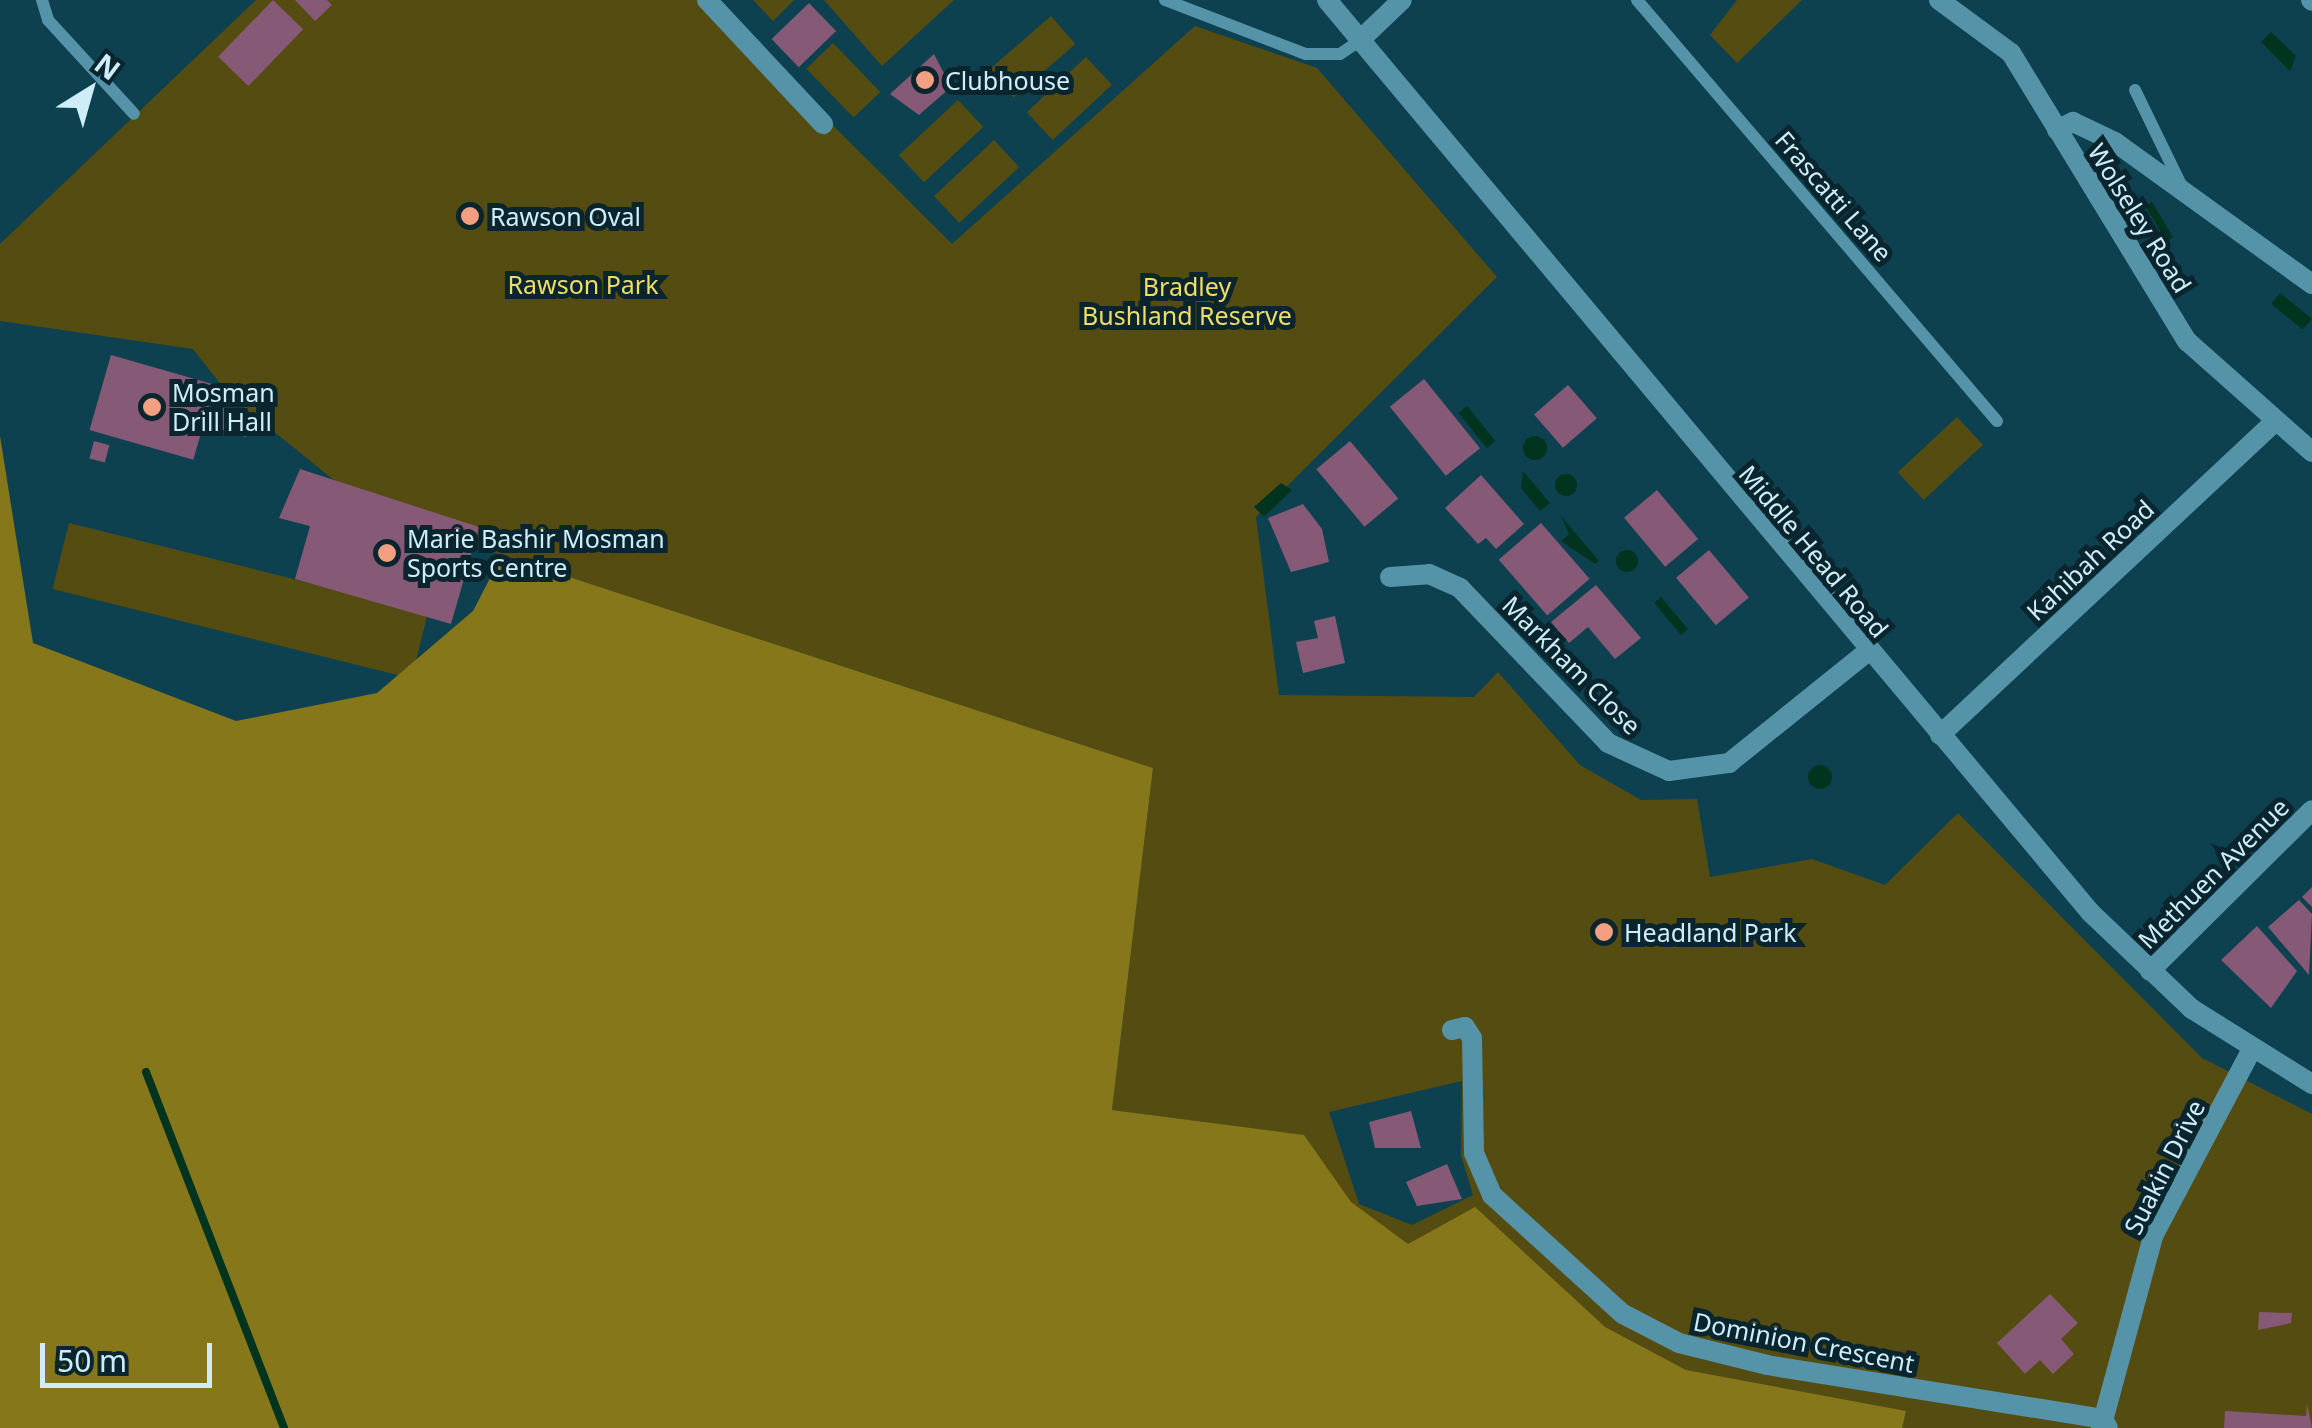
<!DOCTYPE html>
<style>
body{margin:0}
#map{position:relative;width:2312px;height:1428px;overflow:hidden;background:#0d414f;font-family:"Noto Sans",sans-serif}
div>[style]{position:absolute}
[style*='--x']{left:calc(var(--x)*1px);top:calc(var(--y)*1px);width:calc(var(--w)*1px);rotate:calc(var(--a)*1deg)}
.green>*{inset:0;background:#554c12;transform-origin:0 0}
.forest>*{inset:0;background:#85771a}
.water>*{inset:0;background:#00341f;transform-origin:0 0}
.round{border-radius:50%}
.stream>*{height:8px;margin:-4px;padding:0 4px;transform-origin:4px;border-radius:4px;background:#00341f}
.building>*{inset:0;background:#865977;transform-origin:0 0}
.service>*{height:12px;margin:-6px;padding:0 6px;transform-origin:6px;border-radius:6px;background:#5594a8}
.minor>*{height:20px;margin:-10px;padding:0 10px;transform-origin:10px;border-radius:10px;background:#5594a8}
.tertiary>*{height:20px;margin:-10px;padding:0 10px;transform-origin:10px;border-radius:10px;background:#5594a8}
.dots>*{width:28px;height:28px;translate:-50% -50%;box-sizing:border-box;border:5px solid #0a252d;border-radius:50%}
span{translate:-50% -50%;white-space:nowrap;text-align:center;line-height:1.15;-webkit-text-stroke:10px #0a252d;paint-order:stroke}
.poi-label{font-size:25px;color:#ceedf8}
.left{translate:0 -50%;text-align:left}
.street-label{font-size:25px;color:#ceedf8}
.park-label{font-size:25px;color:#efdd68}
.north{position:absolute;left:40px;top:40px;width:100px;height:100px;-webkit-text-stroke:8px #0a252d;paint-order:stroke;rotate:37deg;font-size:28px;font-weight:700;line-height:40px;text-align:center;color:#ceedf8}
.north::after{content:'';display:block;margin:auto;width:35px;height:45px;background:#ceedf8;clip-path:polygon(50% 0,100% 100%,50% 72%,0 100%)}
.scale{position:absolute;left:40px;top:1343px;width:172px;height:45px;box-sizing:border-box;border:5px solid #ceedf8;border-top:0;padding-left:12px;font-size:30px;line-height:35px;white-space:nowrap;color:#ceedf8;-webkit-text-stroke:8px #0a252d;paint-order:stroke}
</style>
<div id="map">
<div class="green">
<div style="clip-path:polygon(evenodd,256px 0,707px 0,952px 244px,1195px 26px,1317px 68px,1497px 277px,1256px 517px,1279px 695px,1474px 697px,1498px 672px,1580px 765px,1641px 800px,1697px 799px,1710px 877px,1812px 859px,1885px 885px,1958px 813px,2202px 1058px,2312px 1114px,2312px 1428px,1151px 1428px,1303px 1135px,1112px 1110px,1153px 768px,376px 514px,230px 396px,193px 349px,0 321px,0 244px,256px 0,1462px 1081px,1461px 1155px,1473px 1195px,1412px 1225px,1359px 1204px,1329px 1112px,1462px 1081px)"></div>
<div style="clip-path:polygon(753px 0,794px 0,773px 21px)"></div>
<div style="clip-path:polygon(824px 0,954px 0,882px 66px)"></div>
<div style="clip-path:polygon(1737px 0,1802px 0,1737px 63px,1710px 35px)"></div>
<div style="left:1051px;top:16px;width:37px;height:82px;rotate:49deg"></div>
<div style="left:833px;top:43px;width:68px;height:37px;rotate:46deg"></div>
<div style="left:1086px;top:57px;width:38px;height:81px;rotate:47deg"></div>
<div style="left:958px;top:100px;width:37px;height:81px;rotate:47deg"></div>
<div style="left:994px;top:140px;width:37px;height:82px;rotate:47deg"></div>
<div style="left:1957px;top:417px;width:38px;height:81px;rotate:47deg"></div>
<div style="left:69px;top:523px;width:370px;height:68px;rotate:14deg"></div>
</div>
<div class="forest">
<div style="clip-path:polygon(0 436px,33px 643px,236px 721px,377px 693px,473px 611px,502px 555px,1153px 768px,1112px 1110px,1304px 1135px,1351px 1202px,1408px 1244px,1475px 1207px,1605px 1327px,1686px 1370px,1906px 1411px,1902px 1428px,0 1428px)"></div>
</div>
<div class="water">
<div style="clip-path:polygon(2271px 32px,2296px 56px,2290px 71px,2261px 42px)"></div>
<div style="left:2152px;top:202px;width:41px;height:8px;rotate:59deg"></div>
<div style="left:2280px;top:293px;width:41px;height:14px;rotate:39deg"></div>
<div style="left:1467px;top:406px;width:45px;height:11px;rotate:51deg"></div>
<div class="round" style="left:1523px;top:436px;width:24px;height:24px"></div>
<div style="clip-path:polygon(1523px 471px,1550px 503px,1540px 511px,1521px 488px)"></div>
<div class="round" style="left:1555px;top:474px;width:22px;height:22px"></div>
<div style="clip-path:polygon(1281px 483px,1292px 490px,1264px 517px,1254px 507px)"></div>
<div style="clip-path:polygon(1561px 516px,1599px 561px,1595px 564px,1561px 541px,1569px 534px)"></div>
<div class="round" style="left:1616px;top:550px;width:22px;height:22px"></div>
<div style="left:1661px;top:597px;width:42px;height:9px;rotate:50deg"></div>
<div class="round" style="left:1808px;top:765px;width:24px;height:24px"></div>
</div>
<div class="stream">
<div style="--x:146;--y:1072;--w:382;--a:68.8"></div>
</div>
<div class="building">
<div style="left:273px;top:0;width:42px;height:79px;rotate:44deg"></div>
<div style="clip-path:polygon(295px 0,327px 0,332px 5px,315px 21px)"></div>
<div style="left:809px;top:3px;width:39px;height:52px;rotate:46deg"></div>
<div style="clip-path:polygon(934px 54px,951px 87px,919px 115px,890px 94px)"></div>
<div style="left:111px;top:355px;width:108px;height:78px;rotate:16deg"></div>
<div style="left:1424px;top:379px;width:89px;height:44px;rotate:51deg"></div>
<div style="left:1568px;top:385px;width:44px;height:45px;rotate:49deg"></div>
<div style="left:213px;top:405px;width:41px;height:21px;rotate:17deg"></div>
<div style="left:94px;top:441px;width:16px;height:18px;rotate:15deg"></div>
<div style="left:1350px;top:441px;width:75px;height:44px;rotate:50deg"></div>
<div style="clip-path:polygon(300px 469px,479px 527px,451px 624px,295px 579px,310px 526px,279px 518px)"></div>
<div style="clip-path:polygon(1481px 475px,1524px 524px,1496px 549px,1486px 538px,1478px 544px,1445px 508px)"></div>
<div style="left:1657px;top:490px;width:64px;height:43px;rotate:50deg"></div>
<div style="clip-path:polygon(1303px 504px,1322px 529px,1329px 562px,1291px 572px,1268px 518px)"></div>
<div style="left:1541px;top:523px;width:74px;height:56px;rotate:49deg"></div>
<div style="left:1709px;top:550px;width:62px;height:43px;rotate:50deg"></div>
<div style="clip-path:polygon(1596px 585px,1641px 638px,1615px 659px,1588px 627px,1569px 643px,1551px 622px)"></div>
<div style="clip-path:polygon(1335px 616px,1345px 663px,1303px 673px,1296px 642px,1318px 638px,1314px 621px)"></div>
<div style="clip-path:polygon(2312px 887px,2312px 907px,2302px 897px)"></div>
<div style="clip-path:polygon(2299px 900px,2312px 914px,2309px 975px,2268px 927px)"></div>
<div style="clip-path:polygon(2257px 926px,2297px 971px,2271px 1008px,2221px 960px)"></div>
<div style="clip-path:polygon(1411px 1111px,1421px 1148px,1375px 1148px,1369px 1122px)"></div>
<div style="clip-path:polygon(1447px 1164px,1462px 1199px,1417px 1206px,1406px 1182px)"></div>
<div style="clip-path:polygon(2050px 1294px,2078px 1323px,2061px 1339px,2074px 1354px,2053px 1374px,2040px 1360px,2025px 1374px,1997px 1343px)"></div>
<div style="clip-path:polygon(2259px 1312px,2292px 1313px,2291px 1323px,2258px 1330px)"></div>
<div style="clip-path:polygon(2307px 1404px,2312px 1428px,2224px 1428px,2225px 1411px,2306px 1416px)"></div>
</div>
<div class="service">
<div style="--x:42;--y:0;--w:21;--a:73"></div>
<div style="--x:48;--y:20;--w:127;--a:47.5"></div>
<div style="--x:1165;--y:0;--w:151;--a:21"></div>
<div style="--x:1306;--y:54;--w:34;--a:0"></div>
<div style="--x:1340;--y:54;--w:23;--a:-34"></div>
<div style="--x:1637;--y:0;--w:554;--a:49.47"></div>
<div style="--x:2135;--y:90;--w:108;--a:64.1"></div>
</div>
<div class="minor">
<div style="--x:707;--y:0;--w:170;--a:46.9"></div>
<div style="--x:1939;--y:0;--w:89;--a:36.4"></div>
<div style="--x:2011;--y:53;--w:338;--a:58.6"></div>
<div style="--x:2187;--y:341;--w:167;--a:41.6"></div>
<div style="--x:2311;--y:0;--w:1;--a:45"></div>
<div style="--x:1359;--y:41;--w:59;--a:-43.6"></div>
<div style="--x:2057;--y:130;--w:18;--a:-27"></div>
<div style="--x:2073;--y:122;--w:47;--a:25.5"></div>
<div style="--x:2115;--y:142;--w:243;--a:35.8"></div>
<div style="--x:1390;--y:577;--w:39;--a:-4"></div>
<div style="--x:1429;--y:574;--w:34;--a:24"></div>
<div style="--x:1460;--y:588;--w:214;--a:46.3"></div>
<div style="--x:1608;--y:743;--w:67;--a:24.7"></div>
<div style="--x:1669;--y:771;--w:61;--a:-7.6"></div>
<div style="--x:1729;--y:763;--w:177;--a:-38.8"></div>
<div style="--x:1940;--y:735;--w:459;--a:-43.1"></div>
<div style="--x:2150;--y:971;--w:228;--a:-44.8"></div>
<div style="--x:1452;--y:1030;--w:13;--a:-13"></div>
<div style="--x:1465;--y:1027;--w:13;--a:58"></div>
<div style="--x:1472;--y:1038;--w:115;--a:89"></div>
<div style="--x:1474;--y:1153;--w:46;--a:66.8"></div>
<div style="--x:1492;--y:1195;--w:177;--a:42.3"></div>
<div style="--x:1623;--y:1314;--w:63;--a:27.4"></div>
<div style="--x:1679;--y:1343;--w:91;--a:14"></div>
<div style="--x:1767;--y:1365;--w:340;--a:9.1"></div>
<div style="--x:2103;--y:1419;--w:10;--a:61"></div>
<div style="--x:2101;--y:1428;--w:199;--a:-74.8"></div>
<div style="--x:2153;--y:1236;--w:212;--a:-62.1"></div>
</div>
<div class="tertiary">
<div style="--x:1327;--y:0;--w:1189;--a:50.08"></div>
<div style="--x:2090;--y:912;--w:141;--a:43.6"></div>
<div style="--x:2192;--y:1009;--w:142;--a:32"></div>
</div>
<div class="dots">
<div style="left:925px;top:80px;background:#f3a082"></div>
<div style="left:470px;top:216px;background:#f3a082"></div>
<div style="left:152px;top:407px;background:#f3a082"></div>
<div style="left:387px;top:553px;background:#f3a082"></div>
<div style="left:1604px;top:932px;background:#f3a082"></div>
</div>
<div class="poi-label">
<span class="left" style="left:945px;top:80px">Clubhouse</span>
<span class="left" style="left:490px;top:216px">Rawson Oval</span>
<span class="left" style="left:172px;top:407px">Mosman<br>Drill Hall</span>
<span class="left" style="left:407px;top:553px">Marie Bashir Mosman<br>Sports Centre</span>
<span class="left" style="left:1624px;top:932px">Headland Park</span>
</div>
<div class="street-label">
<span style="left:1834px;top:196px;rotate:49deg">Frascatti Lane</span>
<span style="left:2140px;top:218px;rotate:58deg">Wolseley Road</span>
<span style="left:1814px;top:551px;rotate:50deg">Middle Head Road</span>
<span style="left:2090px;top:560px;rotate:-43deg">Kahibah Road</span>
<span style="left:1572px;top:665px;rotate:45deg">Markham Close</span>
<span style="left:2213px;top:873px;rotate:-45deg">Methuen Avenue</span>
<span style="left:2164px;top:1167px;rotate:-63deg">Suakin Drive</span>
<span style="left:1804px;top:1342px;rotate:11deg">Dominion Crescent</span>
</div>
<div class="park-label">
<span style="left:583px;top:284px">Rawson Park</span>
<span style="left:1187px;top:301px">Bradley<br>Bushland Reserve</span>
</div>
<div class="north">N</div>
<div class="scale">50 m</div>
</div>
